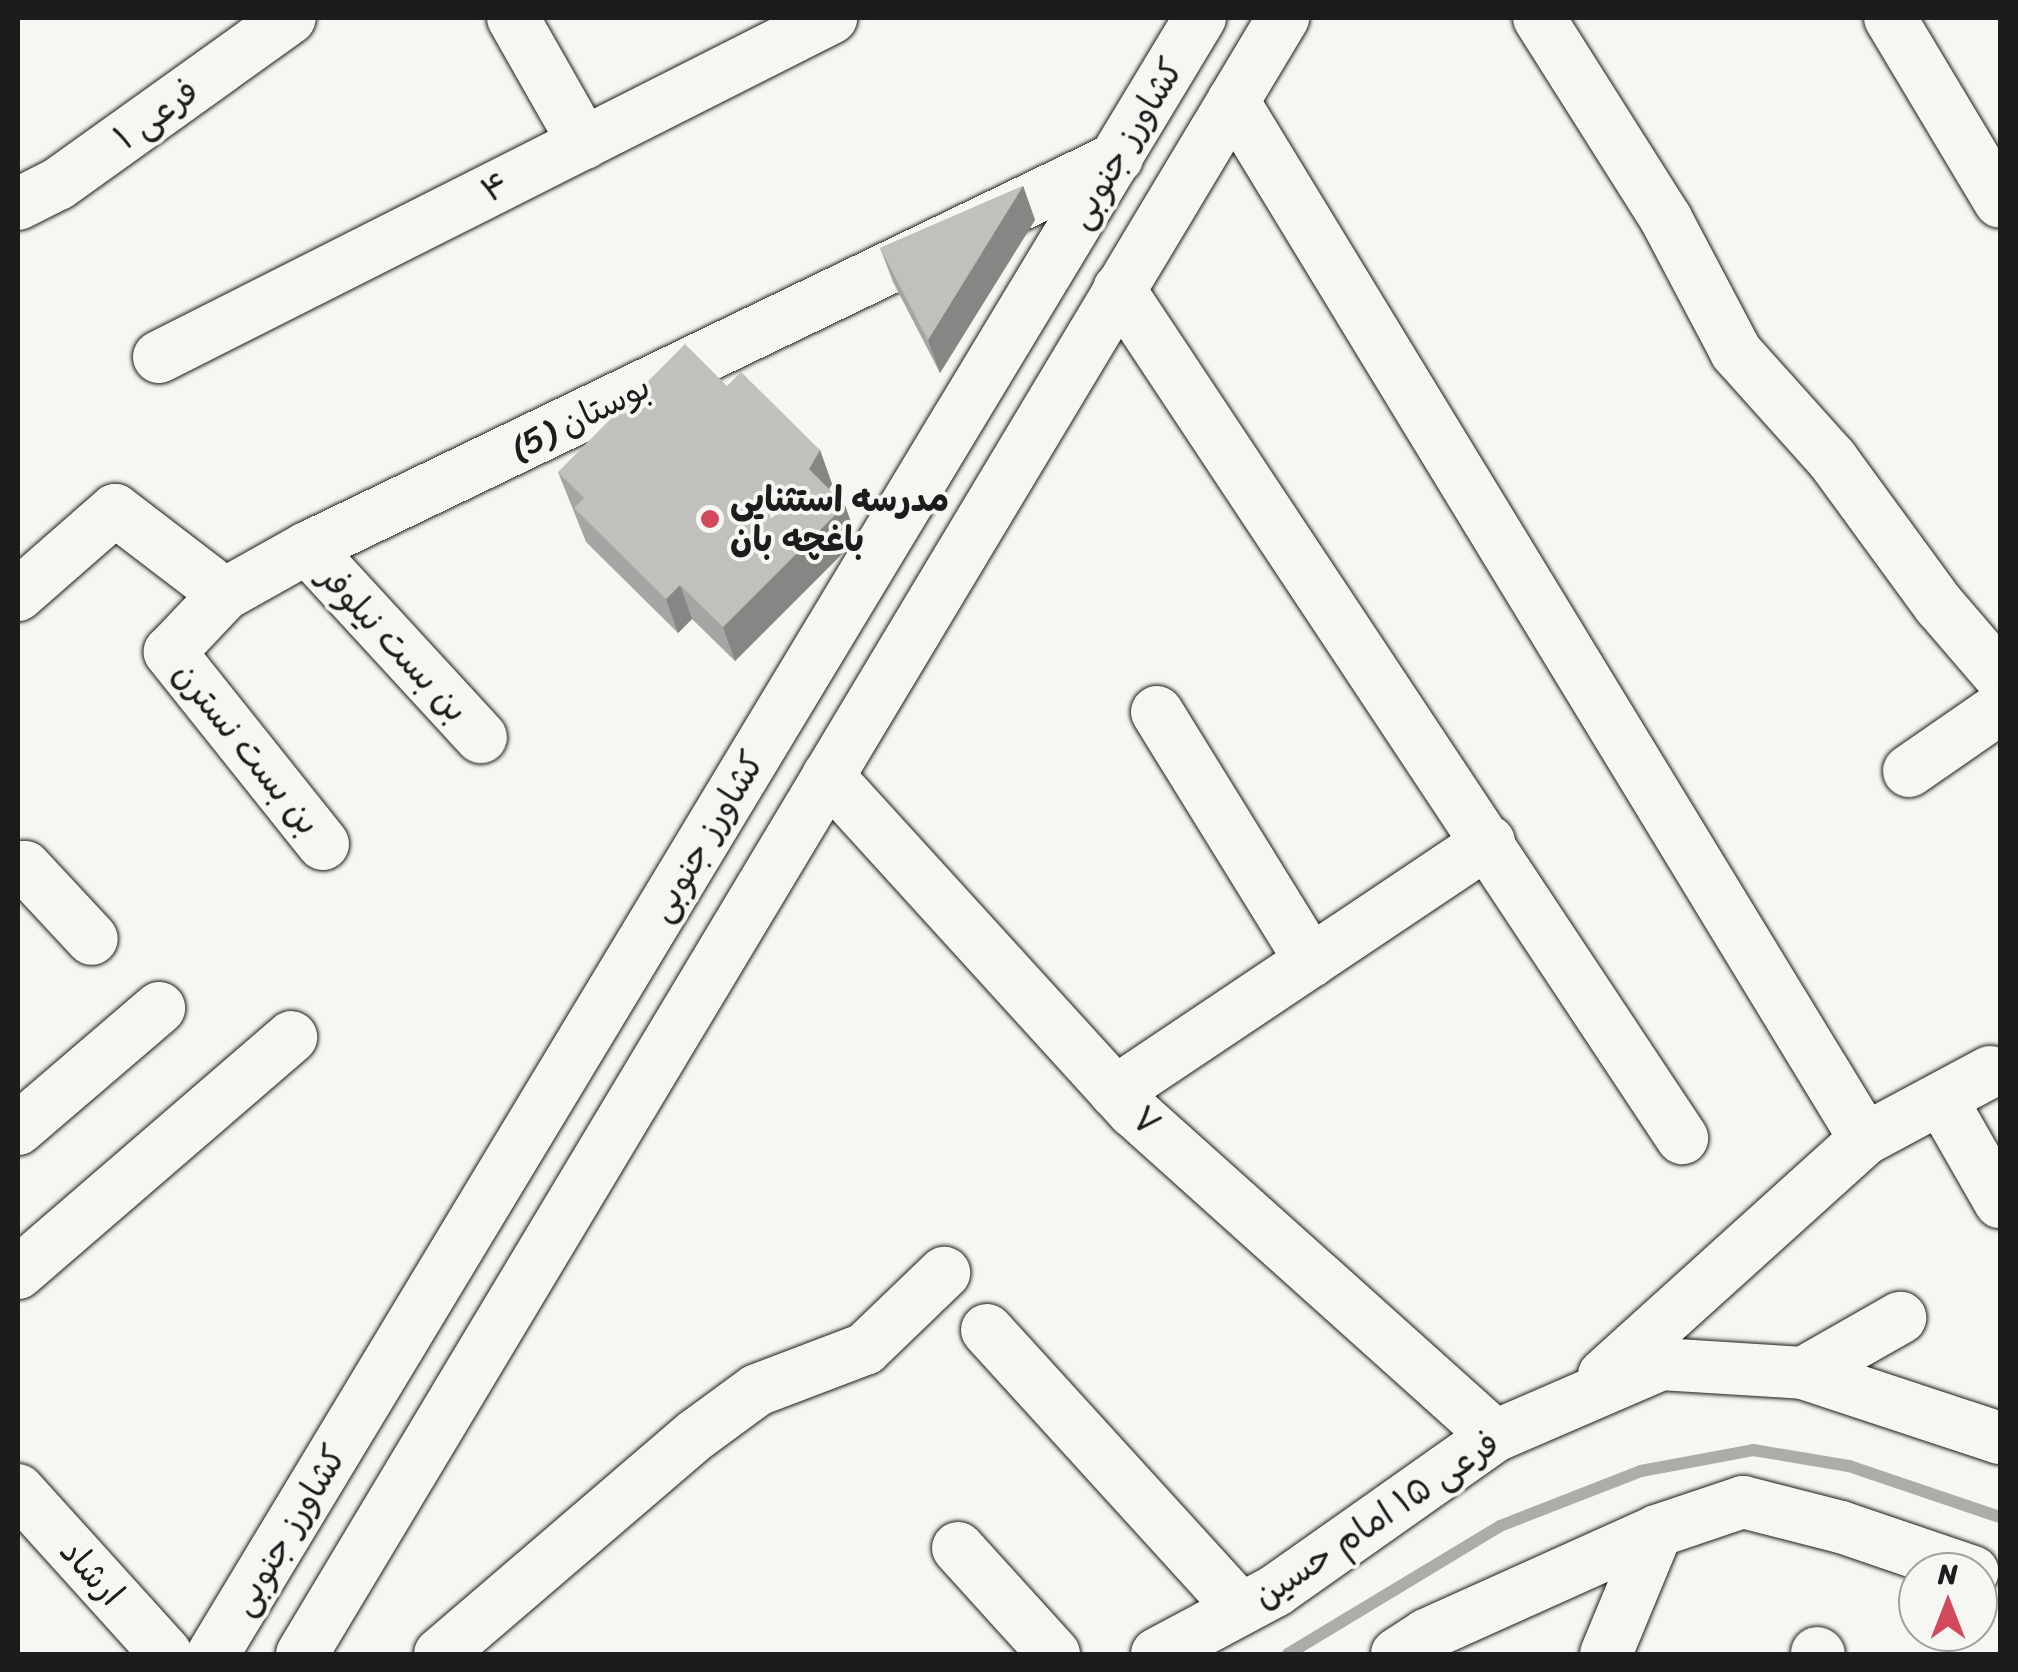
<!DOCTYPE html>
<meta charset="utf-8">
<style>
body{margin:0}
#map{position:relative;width:2018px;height:1672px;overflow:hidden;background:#f6f6f2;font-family:Sriracha,"Playpen Sans Arabic",sans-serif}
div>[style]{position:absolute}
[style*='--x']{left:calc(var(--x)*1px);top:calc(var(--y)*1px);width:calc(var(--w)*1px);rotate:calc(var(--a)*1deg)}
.stream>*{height:12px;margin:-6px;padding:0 6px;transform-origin:6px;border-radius:6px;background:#acaca9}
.roads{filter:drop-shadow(0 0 2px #1c1c1c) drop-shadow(0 0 2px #1c1c1c)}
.minor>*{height:52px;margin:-26px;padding:0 26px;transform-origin:26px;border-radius:26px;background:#f6f6f2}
.wall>*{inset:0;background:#a5a5a3}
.shaded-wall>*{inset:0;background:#868684}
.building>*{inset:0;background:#c0c0bd}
.dots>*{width:28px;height:28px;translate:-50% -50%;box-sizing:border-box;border:5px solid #f6f6f2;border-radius:50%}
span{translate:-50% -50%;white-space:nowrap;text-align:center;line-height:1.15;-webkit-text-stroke:8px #f6f6f2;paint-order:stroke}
.street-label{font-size:35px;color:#1c1c1c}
.poi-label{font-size:35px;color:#1c1c1c;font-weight:700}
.left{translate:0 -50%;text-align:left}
.frame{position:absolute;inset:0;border:20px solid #1c1c1c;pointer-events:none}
.north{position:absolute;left:1898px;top:1552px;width:100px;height:100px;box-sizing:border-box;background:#f6f6f2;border:2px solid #9f9f9c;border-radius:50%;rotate:0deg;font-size:28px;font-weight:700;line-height:40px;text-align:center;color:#1c1c1c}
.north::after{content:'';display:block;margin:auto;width:35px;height:45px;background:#d1495b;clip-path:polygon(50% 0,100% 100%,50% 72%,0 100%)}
</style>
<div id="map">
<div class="stream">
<div style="--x:1288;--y:1654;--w:248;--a:-31.1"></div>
<div style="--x:1500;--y:1526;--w:151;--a:-21.3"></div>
<div style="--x:1641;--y:1471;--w:114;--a:-10.6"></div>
<div style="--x:1753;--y:1450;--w:97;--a:9.5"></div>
<div style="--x:1849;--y:1466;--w:159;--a:18.7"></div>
</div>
<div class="roads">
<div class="minor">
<div style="--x:513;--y:18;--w:144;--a:60.4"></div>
<div style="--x:1539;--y:18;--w:238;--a:57.7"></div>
<div style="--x:1666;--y:219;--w:150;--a:62.2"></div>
<div style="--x:1736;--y:352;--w:144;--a:48.1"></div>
<div style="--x:1832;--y:459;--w:181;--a:53.8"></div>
<div style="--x:1939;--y:605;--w:94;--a:49.3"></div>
<div style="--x:1890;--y:18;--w:214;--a:59.1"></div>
<div style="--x:1233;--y:101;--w:1215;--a:58.66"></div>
<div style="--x:18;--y:204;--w:45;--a:-26.6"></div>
<div style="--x:58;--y:184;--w:285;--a:-35.6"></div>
<div style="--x:1119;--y:289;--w:1019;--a:56.45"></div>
<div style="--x:159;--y:357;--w:753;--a:-26.77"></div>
<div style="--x:307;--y:548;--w:257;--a:47.4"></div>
<div style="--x:18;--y:595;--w:129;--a:-41.2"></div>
<div style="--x:115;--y:510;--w:138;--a:37.4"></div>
<div style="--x:1157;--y:712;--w:293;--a:58.3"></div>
<div style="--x:1909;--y:771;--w:111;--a:-34.7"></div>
<div style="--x:828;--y:776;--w:453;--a:47.7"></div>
<div style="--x:1133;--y:1111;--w:486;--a:41.9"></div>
<div style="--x:323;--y:844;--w:246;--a:-128.6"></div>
<div style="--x:170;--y:652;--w:80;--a:-46.5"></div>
<div style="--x:225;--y:594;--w:94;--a:-29.3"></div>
<div style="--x:307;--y:548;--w:899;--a:-25.71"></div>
<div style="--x:18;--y:873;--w:9;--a:-41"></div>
<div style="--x:25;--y:867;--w:98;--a:47.1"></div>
<div style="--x:1115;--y:1092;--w:450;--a:-33.8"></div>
<div style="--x:1941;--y:1099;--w:119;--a:60.2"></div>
<div style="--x:18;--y:1129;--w:186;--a:-40.6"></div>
<div style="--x:18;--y:1273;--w:361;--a:-40.8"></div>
<div style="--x:987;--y:1330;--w:377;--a:47.7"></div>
<div style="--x:1803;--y:1373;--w:112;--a:-29.6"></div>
<div style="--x:1604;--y:1375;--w:352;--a:-42.1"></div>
<div style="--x:1865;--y:1139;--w:142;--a:-28.2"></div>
<div style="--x:18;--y:1490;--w:221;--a:47.9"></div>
<div style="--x:958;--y:1548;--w:143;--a:47.8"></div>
<div style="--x:1817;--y:1653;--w:2;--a:27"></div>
<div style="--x:213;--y:1654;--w:1911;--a:-58.9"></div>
<div style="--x:302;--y:1654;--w:1908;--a:-59.05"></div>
<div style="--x:440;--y:1654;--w:338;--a:-40.6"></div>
<div style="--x:697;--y:1434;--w:74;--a:-36.3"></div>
<div style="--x:757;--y:1390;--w:116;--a:-20.8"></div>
<div style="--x:865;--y:1349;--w:110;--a:-43.9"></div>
<div style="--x:1157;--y:1654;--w:134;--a:-28.1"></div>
<div style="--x:1275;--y:1591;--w:269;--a:-35.2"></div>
<div style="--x:1495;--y:1436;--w:181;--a:-23.4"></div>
<div style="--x:1661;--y:1364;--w:142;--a:3.6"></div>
<div style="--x:1803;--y:1373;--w:207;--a:18.3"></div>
<div style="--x:1397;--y:1654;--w:35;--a:-33"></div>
<div style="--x:1426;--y:1635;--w:253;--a:-24.2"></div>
<div style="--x:1657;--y:1531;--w:91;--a:-18.6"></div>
<div style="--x:1743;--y:1502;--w:101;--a:14.3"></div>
<div style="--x:1841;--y:1527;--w:139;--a:18.8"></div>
<div style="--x:1606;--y:1654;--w:133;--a:-67.5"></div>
</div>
</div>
<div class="wall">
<div style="clip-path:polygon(1023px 186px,1035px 220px,940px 373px,893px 282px,880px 248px)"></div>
<div style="clip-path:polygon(727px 386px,820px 450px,832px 484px,829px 489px,857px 539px,735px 661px,692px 619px,678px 633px,586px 542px,558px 472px)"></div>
</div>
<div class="shaded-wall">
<div style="clip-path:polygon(1023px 186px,1035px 220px,940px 373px,928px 340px)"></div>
<div style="clip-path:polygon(820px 450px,832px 484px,821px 503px,809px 469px)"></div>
<div style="clip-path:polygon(845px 505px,857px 539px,735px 661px,723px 627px)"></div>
<div style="clip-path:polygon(680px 585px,692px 619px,678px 633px,666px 599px)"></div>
</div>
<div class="building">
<div style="clip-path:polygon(1023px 186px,928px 340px,880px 248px)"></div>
<div style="clip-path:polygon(685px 344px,727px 386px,741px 372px,820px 450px,809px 469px,845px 505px,723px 627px,680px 585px,666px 599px,574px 508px,584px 498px,558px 472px)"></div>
</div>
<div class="dots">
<div style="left:710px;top:519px;background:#d1495b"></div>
</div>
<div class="street-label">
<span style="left:156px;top:114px;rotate:-36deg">فرعی ۱</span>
<span style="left:1125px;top:143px;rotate:-59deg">کشاورز جنوبی</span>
<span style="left:495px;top:187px;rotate:-27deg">۴</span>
<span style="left:580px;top:417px;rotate:-26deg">بوستان (5)</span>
<span style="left:394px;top:643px;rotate:47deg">بن بست نیلوفر</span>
<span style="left:247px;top:748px;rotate:51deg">بن بست نسترن</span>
<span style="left:706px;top:836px;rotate:-59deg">کشاورز جنوبی</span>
<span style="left:1146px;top:1121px;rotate:43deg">۷</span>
<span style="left:1376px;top:1519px;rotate:-34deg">فرعی ۱۵ امام حسین</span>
<span style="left:288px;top:1530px;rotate:-59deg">کشاورز جنوبی</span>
<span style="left:92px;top:1572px;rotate:48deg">ارشاد</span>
</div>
<div class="poi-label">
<span class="left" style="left:730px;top:519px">مدرسه استثنایی<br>باغچه بان</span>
</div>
<div class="frame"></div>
<div class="north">N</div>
</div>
